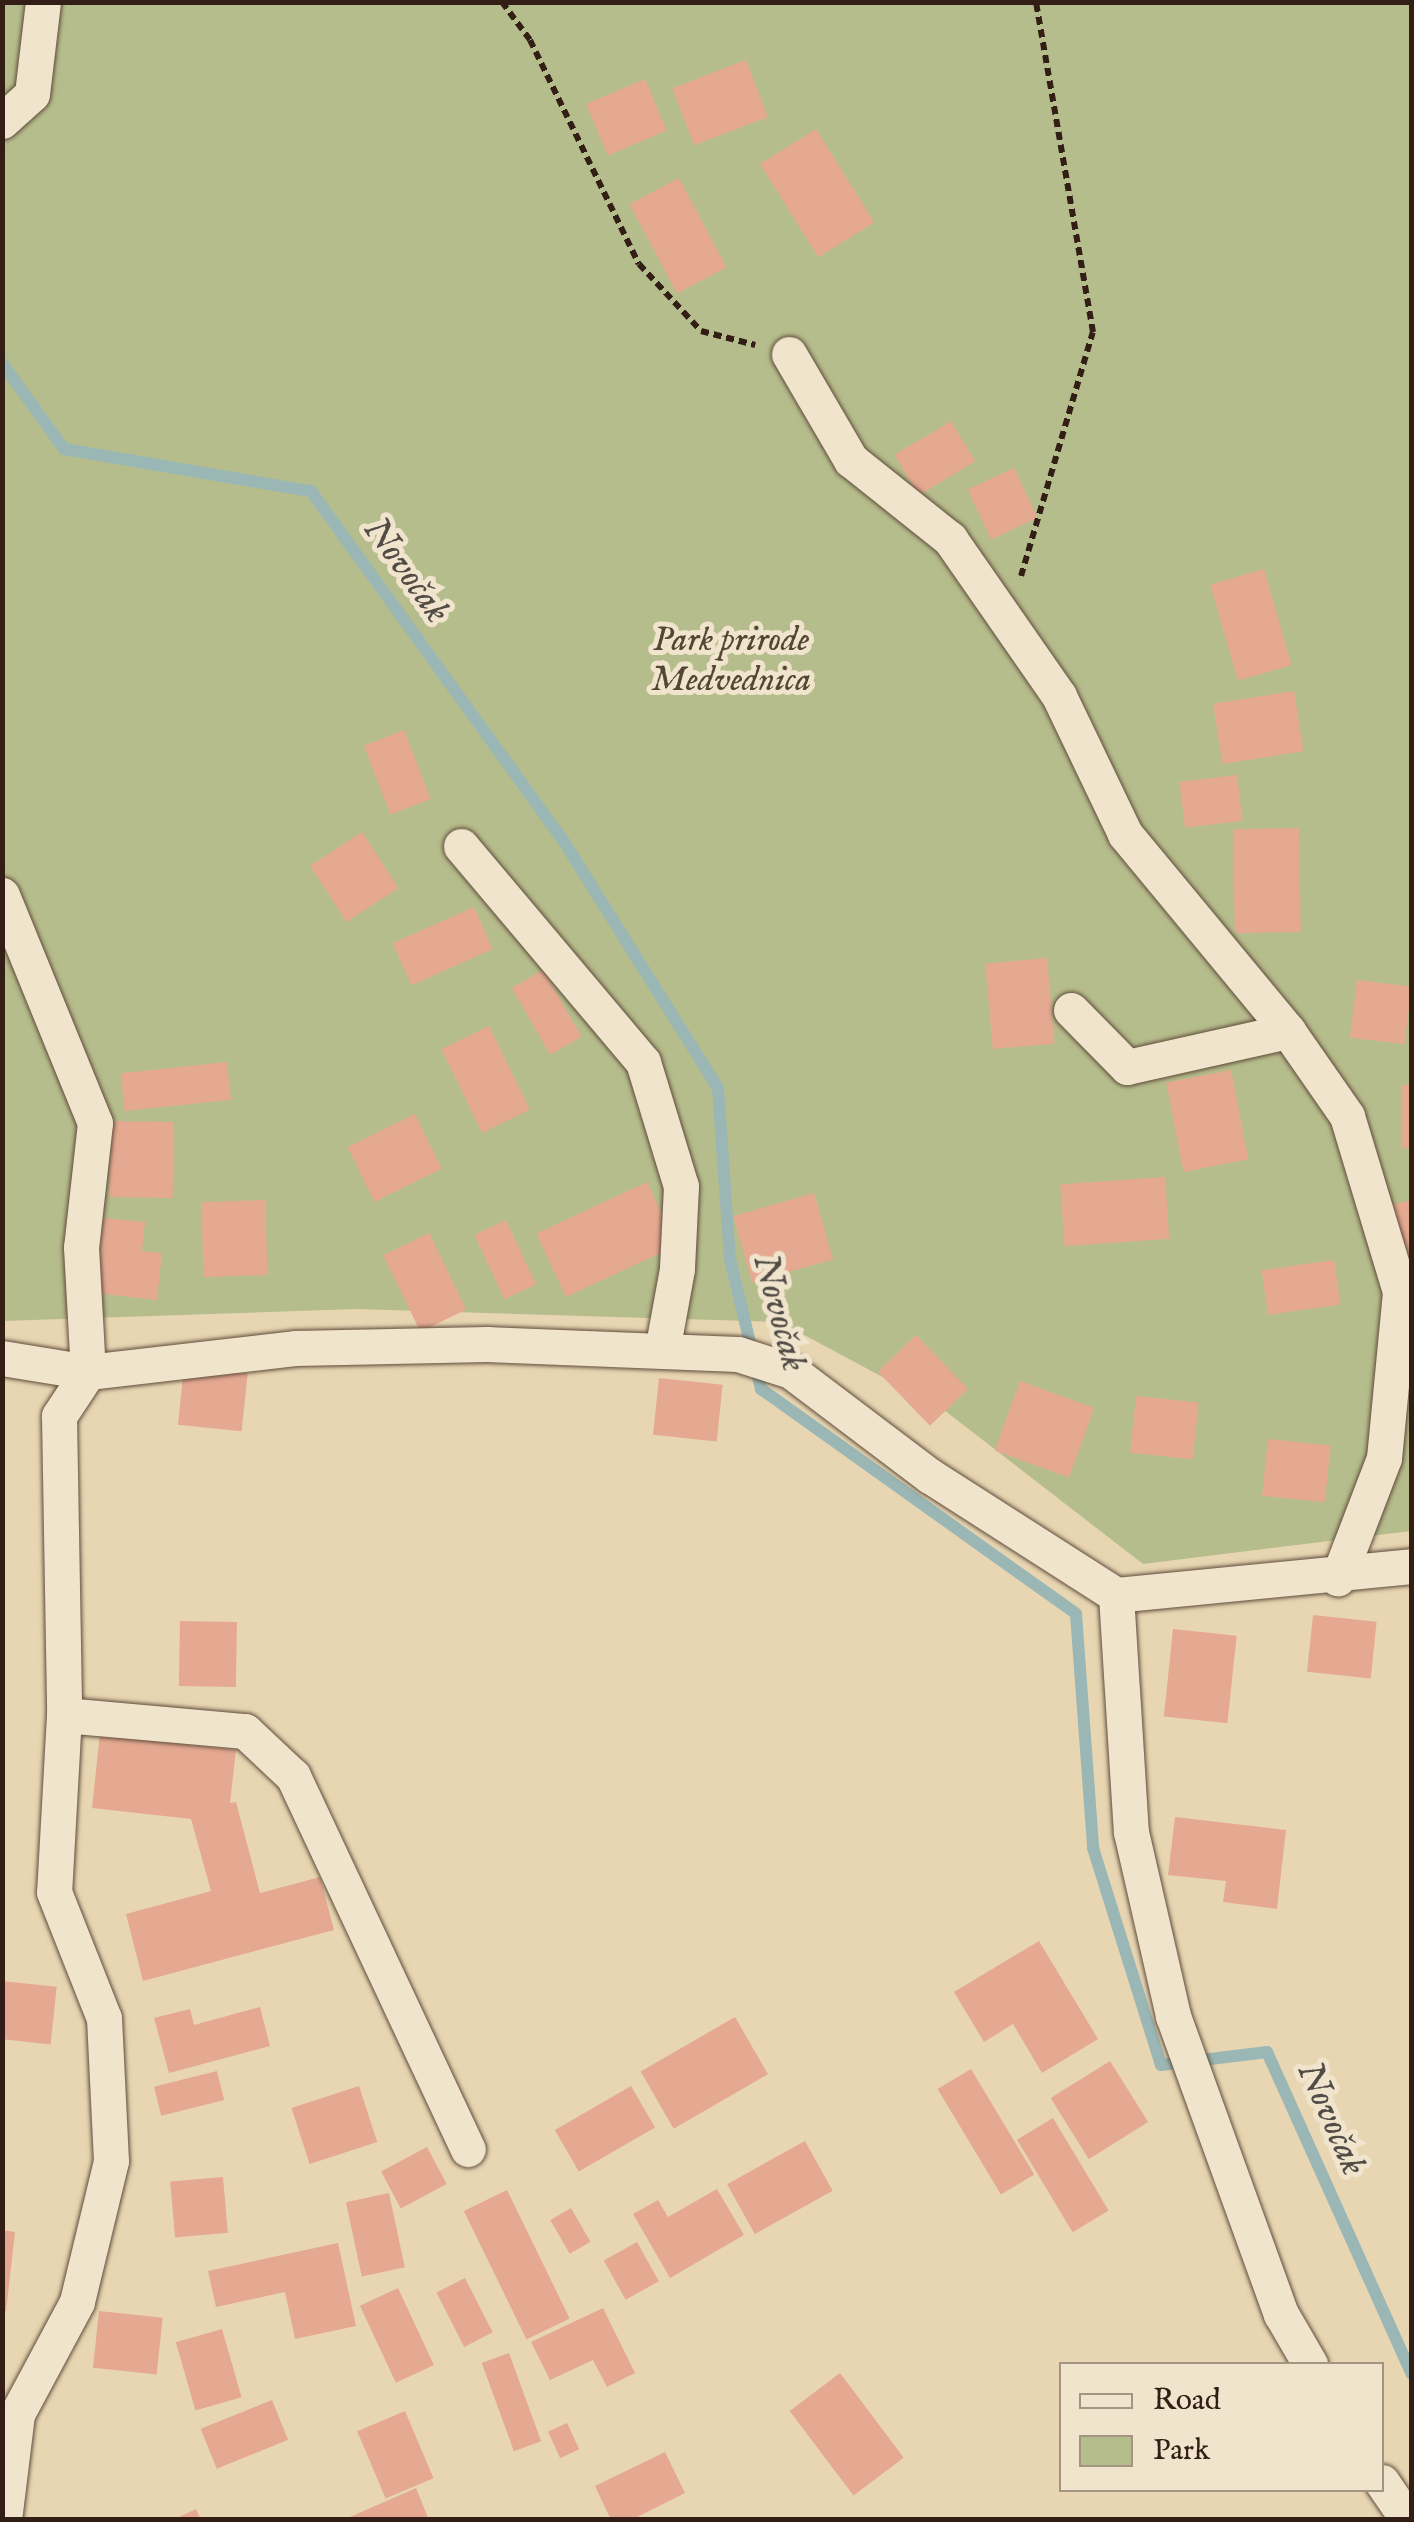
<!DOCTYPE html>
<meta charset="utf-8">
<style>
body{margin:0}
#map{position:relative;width:1414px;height:2522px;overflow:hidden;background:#e8d6b2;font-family:"IM FELL English",serif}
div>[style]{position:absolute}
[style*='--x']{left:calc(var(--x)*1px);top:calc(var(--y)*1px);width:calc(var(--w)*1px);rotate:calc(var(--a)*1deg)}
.green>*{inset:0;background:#b6bd8c}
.stream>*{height:12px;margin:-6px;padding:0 6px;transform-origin:6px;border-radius:6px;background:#9ab7b5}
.building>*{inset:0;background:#e5a991;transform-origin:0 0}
.path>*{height:6px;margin-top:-3px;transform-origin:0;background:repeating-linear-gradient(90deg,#321e15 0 8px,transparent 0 13px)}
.roads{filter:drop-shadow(0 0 2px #604c3c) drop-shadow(0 0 2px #604c3c)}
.street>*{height:35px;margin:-17.5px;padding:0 17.5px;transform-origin:17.5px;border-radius:17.5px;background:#f0e4cd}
span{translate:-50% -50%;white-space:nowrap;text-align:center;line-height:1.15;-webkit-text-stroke:10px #f0e4cd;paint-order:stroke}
.park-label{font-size:35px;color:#534633;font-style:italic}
.water-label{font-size:38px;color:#514c45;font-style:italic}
.frame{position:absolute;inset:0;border:5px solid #321e15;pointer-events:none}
.legend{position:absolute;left:1059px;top:2362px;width:325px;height:130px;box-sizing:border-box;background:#f0e4cd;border:2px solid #a49583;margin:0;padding:12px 18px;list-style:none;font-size:30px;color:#321e15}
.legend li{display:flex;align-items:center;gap:20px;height:50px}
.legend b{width:50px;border:2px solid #a49583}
</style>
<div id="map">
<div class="green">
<div style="clip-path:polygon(2px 3px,1411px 3px,1411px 1531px,1143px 1564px,944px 1410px,780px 1322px,356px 1309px,3px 1321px)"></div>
</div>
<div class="stream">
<div style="--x:2;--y:363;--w:106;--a:54.2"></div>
<div style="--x:64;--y:449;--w:251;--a:9.7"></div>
<div style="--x:311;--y:491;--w:427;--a:54.2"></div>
<div style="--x:561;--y:837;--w:296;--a:58"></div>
<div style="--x:718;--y:1088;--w:171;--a:86"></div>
<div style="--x:730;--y:1259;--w:134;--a:76.6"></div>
<div style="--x:761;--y:1389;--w:387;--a:35.5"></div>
<div style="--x:1076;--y:1614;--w:235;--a:85.8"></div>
<div style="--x:1093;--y:1848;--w:227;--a:72.6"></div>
<div style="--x:1161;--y:2065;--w:107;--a:-7"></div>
<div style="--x:1267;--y:2052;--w:353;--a:65.8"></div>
</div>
<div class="building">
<div style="left:746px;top:60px;width:61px;height:79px;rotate:69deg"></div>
<div style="left:645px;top:79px;width:56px;height:64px;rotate:67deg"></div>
<div style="left:816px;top:129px;width:110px;height:66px;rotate:58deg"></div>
<div style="left:679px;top:178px;width:101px;height:56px;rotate:62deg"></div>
<div style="left:951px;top:421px;width:47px;height:66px;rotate:59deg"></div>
<div style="left:1014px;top:468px;width:55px;height:51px;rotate:65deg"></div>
<div style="left:1264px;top:569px;width:100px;height:56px;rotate:74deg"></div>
<div style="left:1294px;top:691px;width:61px;height:82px;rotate:81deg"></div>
<div style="left:404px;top:730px;width:74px;height:43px;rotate:69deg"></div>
<div style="left:1237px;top:775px;width:46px;height:58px;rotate:83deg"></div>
<div style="left:1299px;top:828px;width:104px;height:66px;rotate:89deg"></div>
<div style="left:362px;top:832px;width:67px;height:62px;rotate:57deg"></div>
<div style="left:474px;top:907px;width:46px;height:89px;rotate:66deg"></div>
<div style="left:1047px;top:958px;width:86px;height:62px;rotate:85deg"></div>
<div style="left:543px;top:970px;width:77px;height:36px;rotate:60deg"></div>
<div style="left:1357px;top:980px;width:55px;height:58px;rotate:7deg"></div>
<div style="left:489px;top:1026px;width:93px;height:53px;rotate:64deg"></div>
<div style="left:227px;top:1062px;width:38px;height:107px;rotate:84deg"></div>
<div style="left:1231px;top:1070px;width:91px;height:66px;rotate:79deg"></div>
<div style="left:1402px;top:1085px;width:10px;height:63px"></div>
<div style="left:415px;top:1114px;width:61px;height:75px;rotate:64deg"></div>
<div style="left:111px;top:1121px;width:63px;height:76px;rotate:1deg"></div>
<div style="left:1165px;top:1177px;width:62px;height:105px;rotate:86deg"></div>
<div style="left:647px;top:1182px;width:70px;height:122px;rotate:65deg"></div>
<div style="left:814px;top:1193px;width:69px;height:84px;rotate:74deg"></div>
<div style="left:265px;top:1200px;width:75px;height:64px;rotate:88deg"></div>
<div style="clip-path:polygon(1412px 1200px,1412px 1290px,1390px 1205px)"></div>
<div style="clip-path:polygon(104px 1218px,145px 1222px,142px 1251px,162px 1253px,157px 1300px,96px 1293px)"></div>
<div style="left:506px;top:1220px;width:71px;height:35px;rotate:65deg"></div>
<div style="left:429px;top:1233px;width:85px;height:51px;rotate:64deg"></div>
<div style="left:1334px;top:1260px;width:45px;height:73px;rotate:82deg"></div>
<div style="left:916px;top:1335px;width:75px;height:53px;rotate:46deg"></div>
<div style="left:184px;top:1367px;width:64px;height:58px;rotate:6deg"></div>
<div style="left:659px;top:1378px;width:64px;height:57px;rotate:6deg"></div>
<div style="left:1020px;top:1381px;width:79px;height:74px;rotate:20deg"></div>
<div style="left:1136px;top:1396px;width:63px;height:57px;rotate:6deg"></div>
<div style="left:1268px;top:1439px;width:63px;height:57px;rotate:6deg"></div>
<div style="left:1313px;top:1615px;width:64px;height:57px;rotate:6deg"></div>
<div style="left:180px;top:1621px;width:57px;height:65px;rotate:1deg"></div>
<div style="left:1173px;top:1629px;width:64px;height:88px;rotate:6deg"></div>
<div style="clip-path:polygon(100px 1734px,236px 1750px,230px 1803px,236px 1802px,260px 1893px,320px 1877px,334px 1930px,143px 1981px,126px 1914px,211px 1891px,191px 1819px,92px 1808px)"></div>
<div style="clip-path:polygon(1175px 1817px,1286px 1830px,1277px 1909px,1223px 1902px,1226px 1881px,1168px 1875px)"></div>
<div style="clip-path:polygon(1039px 1941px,1098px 2039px,1042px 2073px,1013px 2024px,984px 2042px,954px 1992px)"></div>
<div style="left:2px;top:1981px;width:55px;height:58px;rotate:6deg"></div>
<div style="clip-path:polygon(260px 2007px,270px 2046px,169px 2073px,154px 2018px,190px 2009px,194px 2025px)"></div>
<div style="left:735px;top:2017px;width:66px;height:109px;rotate:60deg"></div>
<div style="left:1110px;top:2061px;width:72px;height:70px;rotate:58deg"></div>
<div style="left:971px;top:2069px;width:123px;height:39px;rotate:59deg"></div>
<div style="left:217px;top:2071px;width:30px;height:65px;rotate:76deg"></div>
<div style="left:359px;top:2086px;width:59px;height:71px;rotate:72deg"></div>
<div style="left:631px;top:2086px;width:48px;height:88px;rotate:60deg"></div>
<div style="left:1053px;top:2118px;width:108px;height:42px;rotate:59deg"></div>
<div style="left:805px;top:2141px;width:57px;height:89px;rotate:61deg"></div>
<div style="left:427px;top:2147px;width:42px;height:52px;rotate:62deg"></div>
<div style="left:223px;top:2177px;width:56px;height:53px;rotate:85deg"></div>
<div style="clip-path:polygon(717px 2189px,744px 2235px,670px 2278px,633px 2214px,658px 2200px,668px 2217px)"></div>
<div style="left:507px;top:2190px;width:143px;height:48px;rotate:64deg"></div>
<div style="left:389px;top:2193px;width:76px;height:44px;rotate:78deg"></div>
<div style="left:571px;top:2208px;width:39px;height:24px;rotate:60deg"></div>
<div style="clip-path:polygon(2px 2230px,15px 2232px,6px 2311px,2px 2311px)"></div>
<div style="left:637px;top:2242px;width:45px;height:38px;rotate:61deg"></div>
<div style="clip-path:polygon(338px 2243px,356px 2326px,295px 2339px,285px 2292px,216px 2307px,208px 2271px)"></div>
<div style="left:465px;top:2278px;width:61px;height:32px;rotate:63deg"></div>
<div style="left:398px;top:2288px;width:85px;height:42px;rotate:65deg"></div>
<div style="clip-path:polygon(603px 2308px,635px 2373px,607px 2387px,593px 2360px,550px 2380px,531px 2342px)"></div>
<div style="left:99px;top:2311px;width:64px;height:57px;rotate:6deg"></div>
<div style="left:222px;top:2329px;width:71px;height:48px;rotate:74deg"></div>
<div style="left:509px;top:2353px;width:94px;height:29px;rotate:70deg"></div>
<div style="left:840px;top:2373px;width:106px;height:63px;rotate:53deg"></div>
<div style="left:272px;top:2400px;width:43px;height:77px;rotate:68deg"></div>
<div style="left:405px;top:2411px;width:73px;height:52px;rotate:67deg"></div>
<div style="left:567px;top:2423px;width:29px;height:21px;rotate:65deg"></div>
<div style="clip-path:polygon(665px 2452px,685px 2493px,631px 2520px,611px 2520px,595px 2486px)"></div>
<div style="clip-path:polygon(416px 2488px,429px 2520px,343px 2520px)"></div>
<div style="clip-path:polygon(196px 2509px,201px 2520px,173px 2520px)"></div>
</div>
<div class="path">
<div style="--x:502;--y:2;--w:47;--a:53.6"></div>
<div style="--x:530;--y:40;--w:249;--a:64.1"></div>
<div style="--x:639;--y:264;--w:91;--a:47.2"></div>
<div style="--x:701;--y:331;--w:56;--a:14.5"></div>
<div style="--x:1021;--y:576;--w:254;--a:-73.6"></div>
<div style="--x:1093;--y:332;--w:335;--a:-99.8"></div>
</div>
<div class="roads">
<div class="street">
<div style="--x:2;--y:121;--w:40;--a:-42"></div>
<div style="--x:32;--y:94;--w:93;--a:-83.2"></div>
<div style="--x:789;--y:354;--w:123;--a:59.7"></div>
<div style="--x:851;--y:460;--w:127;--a:38.6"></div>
<div style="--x:950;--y:539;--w:191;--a:55.2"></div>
<div style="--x:1059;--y:696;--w:153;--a:64.4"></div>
<div style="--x:1125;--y:834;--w:256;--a:50.4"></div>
<div style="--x:1288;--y:1031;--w:103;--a:55.2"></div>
<div style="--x:1347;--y:1116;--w:184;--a:73.2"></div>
<div style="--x:1400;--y:1292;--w:167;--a:95.5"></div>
<div style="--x:1384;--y:1458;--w:129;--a:111"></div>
<div style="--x:461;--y:846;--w:282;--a:49.9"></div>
<div style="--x:643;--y:1062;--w:130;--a:73"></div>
<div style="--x:681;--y:1186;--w:83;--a:92.8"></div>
<div style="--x:677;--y:1269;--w:83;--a:100.4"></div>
<div style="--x:2;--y:895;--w:246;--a:67.8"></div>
<div style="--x:95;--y:1123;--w:125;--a:96.4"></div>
<div style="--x:81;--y:1247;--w:125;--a:86.8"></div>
<div style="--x:88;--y:1372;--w:53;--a:123.4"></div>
<div style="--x:59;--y:1416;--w:299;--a:89"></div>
<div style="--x:64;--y:1715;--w:177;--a:93.2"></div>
<div style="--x:54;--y:1892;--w:136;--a:68.4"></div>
<div style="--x:104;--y:2018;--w:143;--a:87.2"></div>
<div style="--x:111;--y:2161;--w:145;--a:103.6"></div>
<div style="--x:77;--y:2302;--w:127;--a:118.2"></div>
<div style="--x:17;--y:2414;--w:107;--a:97"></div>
<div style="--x:1071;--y:1010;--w:80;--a:45.5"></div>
<div style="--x:1127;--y:1067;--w:165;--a:-12.6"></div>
<div style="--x:2;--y:1358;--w:87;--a:9.2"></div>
<div style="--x:88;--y:1372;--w:208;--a:-6.6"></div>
<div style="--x:295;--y:1348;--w:192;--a:-1.2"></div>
<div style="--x:487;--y:1344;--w:251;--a:2.3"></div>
<div style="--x:738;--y:1354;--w:56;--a:17.8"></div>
<div style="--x:791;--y:1371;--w:174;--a:37.1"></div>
<div style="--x:930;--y:1476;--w:221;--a:32.6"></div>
<div style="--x:1116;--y:1595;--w:297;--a:-5.6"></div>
<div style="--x:1116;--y:1595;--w:237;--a:86.4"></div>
<div style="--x:1131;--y:1832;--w:189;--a:77.1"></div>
<div style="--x:1173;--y:2016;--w:317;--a:70.1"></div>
<div style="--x:1281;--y:2314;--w:58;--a:59.9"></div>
<div style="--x:64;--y:1715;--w:182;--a:5.1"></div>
<div style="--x:245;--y:1731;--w:66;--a:43.2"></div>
<div style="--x:293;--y:1776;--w:412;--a:64.9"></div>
<div style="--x:1382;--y:2482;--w:46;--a:55.6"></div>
</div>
</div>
<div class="park-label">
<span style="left:731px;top:661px">Park prirode<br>Medvednica</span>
</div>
<div class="water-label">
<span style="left:405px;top:571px;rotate:54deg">Novočak</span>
<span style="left:778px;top:1313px;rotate:75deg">Novočak</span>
<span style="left:1330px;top:2119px;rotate:66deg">Novočak</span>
</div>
<div class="frame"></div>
<ul class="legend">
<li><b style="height:12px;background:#f0e4cd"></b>Road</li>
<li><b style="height:28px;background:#b6bd8c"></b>Park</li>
</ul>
</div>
